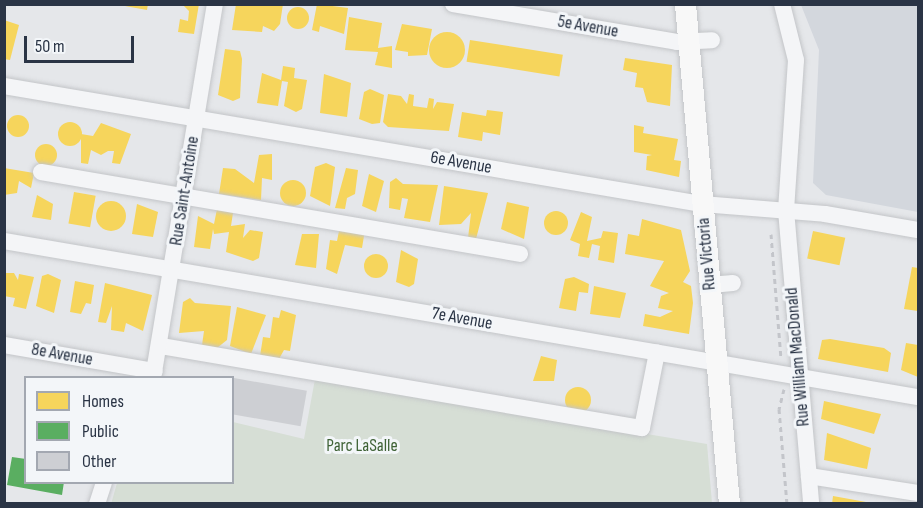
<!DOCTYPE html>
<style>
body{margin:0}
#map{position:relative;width:923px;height:508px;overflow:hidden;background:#e5e7ea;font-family:"Sofia Sans Condensed",sans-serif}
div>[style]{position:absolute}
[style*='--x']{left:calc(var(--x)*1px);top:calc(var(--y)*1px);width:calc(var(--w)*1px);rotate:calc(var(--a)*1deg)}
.built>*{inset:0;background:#d3d7dd}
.green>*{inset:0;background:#d6ded5}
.homes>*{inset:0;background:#f6d55c;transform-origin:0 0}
.round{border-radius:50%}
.public>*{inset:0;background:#5aae61}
.building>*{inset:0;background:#cdcfd3;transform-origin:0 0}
.path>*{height:3px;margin-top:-1.5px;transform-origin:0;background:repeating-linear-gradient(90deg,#c3c5ca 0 4.5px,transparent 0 9px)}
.roads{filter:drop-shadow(0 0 2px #c3c5c8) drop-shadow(0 0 2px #c3c5c8)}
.minor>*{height:16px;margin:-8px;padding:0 8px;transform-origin:8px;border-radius:8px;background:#f4f5f7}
.major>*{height:21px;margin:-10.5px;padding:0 10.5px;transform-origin:10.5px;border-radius:10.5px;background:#f8f8f8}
span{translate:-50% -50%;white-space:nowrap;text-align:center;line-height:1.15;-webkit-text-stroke:6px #f3f6f9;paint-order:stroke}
.street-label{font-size:18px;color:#2a3445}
.park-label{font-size:18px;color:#3f6236}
.frame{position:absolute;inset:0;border:6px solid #2a3445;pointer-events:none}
.legend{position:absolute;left:24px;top:376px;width:210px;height:108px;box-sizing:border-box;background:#f3f6f9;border:2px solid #a3a8b1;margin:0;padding:8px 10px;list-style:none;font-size:18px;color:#2a3445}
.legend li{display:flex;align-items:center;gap:12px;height:30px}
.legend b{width:30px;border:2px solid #a3a8b1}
.scale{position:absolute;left:24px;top:36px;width:110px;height:27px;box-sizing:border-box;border:3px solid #2a3445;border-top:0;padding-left:8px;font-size:18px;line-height:21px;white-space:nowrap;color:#2a3445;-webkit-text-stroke:4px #f3f6f9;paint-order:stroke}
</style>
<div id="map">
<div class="built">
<div style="clip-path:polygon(801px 5px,918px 5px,918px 212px,826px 195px,813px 183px,819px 50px)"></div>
</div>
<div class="green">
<div style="clip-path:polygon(315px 379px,707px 444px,712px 503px,111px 504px,117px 483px,232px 482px,233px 422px,304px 439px)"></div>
</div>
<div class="homes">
<div style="clip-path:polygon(114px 4px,148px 4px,147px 10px)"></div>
<div style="clip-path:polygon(182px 4px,199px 4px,194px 34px,178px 32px,180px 19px,188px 21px,189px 11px)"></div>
<div style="clip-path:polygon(236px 4px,283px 4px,280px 24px,274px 31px,263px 26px,262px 32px,232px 30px)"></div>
<div style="clip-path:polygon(317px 4px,348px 8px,344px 34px,320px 26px,319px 32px,312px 30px)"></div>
<div class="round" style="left:287px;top:7px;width:22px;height:22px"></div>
<div style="clip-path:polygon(349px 17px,382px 23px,378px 48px,392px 46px,392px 68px,375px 65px,378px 52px,345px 50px)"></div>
<div style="clip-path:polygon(4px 20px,19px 25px,10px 60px,4px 59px)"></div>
<div style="clip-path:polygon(402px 24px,432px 29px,427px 55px,408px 56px,408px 52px,395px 50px)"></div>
<div class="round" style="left:429px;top:32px;width:36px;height:36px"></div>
<div style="left:470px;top:40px;width:94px;height:22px;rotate:9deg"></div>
<div style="clip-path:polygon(225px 49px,240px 51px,242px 59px,240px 98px,233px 101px,218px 95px)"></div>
<div style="clip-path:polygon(625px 58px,672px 65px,670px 106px,647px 102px,643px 88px,635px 87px,637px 73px,623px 70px)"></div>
<div style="clip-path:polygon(283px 66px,295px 68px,294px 78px,307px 80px,302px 109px,296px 112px,284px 106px,288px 82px,282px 81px,278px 106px,257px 103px,262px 73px,281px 80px)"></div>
<div style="clip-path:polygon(324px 74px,351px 83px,347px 117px,320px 113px)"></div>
<div style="clip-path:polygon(370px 89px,384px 95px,380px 123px,372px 124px,359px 119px,364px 92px)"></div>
<div style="clip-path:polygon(388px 94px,401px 96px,407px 104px,409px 94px,414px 95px,413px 106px,427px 108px,429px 98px,434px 99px,433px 109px,437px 102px,454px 104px,449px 131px,388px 127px,383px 122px)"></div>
<div style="clip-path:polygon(487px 110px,503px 112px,500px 135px,483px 132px,482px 141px,458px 137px,462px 112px,486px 116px)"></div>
<div class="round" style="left:7px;top:115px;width:22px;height:22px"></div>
<div class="round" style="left:58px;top:122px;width:24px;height:24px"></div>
<div style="clip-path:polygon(101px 123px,131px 134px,120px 164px,112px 163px,114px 151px,108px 151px,101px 155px,91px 150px,88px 164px,81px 163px,81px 134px,93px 136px)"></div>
<div style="clip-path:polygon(634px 125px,644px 127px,643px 133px,678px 139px,674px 160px,681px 161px,679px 177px,646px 170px,647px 156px,652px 155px,634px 152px)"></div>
<div class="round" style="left:35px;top:144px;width:22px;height:22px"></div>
<div style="clip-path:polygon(272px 154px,272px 180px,262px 178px,261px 200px,219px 194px,223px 168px,235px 169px,254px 183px,259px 155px)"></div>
<div style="clip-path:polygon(326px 163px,335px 167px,330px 206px,310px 196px,315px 167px)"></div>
<div style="clip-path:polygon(4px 168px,34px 173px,31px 188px,19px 181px,17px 193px,4px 195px)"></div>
<div style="clip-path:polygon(346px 168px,358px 170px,355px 194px,347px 198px,345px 209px,335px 208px)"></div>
<div style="clip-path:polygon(369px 174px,384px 181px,376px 212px,362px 206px)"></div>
<div style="clip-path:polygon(396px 178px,403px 184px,438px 185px,430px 222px,404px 218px,408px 199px,402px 198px,400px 210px,389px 208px,390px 182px)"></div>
<div class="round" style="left:280px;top:180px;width:26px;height:26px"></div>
<div style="clip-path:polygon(444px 186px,488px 193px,476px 239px,468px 238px,471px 213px,461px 224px,439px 225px)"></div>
<div style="left:74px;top:192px;width:22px;height:32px;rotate:10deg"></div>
<div style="clip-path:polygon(37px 195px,53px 204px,51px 220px,32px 217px)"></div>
<div class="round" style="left:96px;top:201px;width:30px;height:30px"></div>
<div style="clip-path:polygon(507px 202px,529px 207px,524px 239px,501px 229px)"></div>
<div style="clip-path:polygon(137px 204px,158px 212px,153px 237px,132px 234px)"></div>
<div style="clip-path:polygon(234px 206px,231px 226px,245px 224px,243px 238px,250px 230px,263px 232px,259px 258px,253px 261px,226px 252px,229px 232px,214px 234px,213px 229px,210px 249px,194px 247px,198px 216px,214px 224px,217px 209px)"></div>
<div class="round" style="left:544px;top:211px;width:24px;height:24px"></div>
<div style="clip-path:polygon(581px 212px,592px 217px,587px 241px,601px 238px,603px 231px,618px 233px,614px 263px,598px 260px,600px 246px,592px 244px,589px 258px,578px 256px,580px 244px,570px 240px)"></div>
<div style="clip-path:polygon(642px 219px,681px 230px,690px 271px,683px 282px,691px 286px,693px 303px,689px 334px,643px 326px,645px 314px,660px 317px,673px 311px,658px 308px,661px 296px,669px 293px,650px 286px,664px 261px,625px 254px,628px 234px,639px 236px)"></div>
<div style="clip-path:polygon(340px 226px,365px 230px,362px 248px,345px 245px,337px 274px,326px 269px,330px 240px,337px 241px)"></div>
<div style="left:813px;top:231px;width:33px;height:28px;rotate:12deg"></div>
<div style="clip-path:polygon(302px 234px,319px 234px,316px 268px,295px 265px)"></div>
<div style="clip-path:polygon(401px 250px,418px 259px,414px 284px,409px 287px,396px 282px)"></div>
<div class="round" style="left:364px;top:254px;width:24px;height:24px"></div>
<div style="clip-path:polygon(912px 267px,918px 268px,918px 311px,904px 309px)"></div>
<div style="clip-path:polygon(4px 273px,14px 273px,18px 280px,19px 274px,34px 277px,26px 309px,13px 306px,15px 298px,4px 296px)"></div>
<div style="clip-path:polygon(48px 274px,61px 280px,54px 313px,36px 306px,42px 276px)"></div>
<div style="clip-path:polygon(574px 277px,589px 284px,588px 293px,579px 292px,576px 311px,559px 308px,565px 279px)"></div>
<div style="clip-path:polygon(75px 281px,94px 285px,91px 304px,86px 303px,81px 314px,70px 312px)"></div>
<div style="clip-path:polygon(105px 283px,152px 295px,143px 331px,126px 323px,124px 332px,111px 330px,112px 306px,106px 323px,98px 322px)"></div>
<div style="clip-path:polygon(594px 286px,626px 293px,620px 318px,590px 314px)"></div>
<div style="clip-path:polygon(190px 298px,195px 303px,231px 306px,227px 340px,217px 348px,202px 345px,204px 331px,179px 333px,183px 302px)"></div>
<div style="clip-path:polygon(237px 307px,266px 315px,251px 354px,230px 346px)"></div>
<div style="clip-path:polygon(281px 310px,296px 315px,290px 351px,284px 350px,279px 359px,260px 356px,263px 337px,270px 338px,273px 317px,279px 318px)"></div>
<div style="clip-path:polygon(830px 339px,884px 348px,891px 353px,888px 372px,818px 359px,822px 340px)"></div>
<div style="clip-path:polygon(906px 343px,918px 345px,918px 377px,901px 370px)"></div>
<div style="clip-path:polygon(541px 356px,557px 360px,554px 381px,533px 381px)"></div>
<div class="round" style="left:565px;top:387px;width:26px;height:26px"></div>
<div style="clip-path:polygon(824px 401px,881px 414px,874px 434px,821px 419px)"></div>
<div style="clip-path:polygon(827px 433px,871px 448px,867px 469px,824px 460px)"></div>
<div style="clip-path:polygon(833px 496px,866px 502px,866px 504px,832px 504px)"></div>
</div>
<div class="public">
<div style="clip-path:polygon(12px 457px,26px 459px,26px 482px,64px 482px,62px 495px,7px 485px)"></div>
</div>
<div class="building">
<div style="left:234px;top:378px;width:74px;height:36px;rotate:10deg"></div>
</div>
<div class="path">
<div style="--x:771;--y:234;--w:124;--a:85.4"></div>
<div style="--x:784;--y:389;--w:21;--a:104"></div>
<div style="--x:779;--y:409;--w:95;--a:85.2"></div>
</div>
<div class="roads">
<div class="minor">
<div style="--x:453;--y:4;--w:227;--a:9.6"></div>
<div style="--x:677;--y:42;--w:35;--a:-3"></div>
<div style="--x:782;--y:4;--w:58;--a:76"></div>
<div style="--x:796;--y:60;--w:150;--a:93.8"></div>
<div style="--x:786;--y:210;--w:295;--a:85.1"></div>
<div style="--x:4;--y:86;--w:708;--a:9.6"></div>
<div style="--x:702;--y:204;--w:123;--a:4.6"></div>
<div style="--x:825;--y:214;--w:94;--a:9.8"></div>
<div style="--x:41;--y:172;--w:486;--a:9.7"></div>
<div style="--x:4;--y:241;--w:927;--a:9.69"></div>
<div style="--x:710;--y:285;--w:23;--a:-5"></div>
<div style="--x:4;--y:345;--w:153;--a:9.8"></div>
<div style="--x:161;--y:346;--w:488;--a:9.7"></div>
<div style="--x:642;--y:428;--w:77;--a:-78.8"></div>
<div style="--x:153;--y:378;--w:379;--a:-80.6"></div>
<div style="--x:809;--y:476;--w:110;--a:8.9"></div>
<div style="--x:97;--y:504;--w:23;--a:-72"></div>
</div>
<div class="major">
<div style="--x:685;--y:4;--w:502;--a:84.97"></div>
</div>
</div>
<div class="street-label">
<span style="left:588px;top:27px;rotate:10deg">5e Avenue</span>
<span style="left:461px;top:163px;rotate:10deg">6e Avenue</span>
<span style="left:185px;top:191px;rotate:-81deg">Rue Saint-Antoine</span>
<span style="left:707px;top:254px;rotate:-95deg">Rue Victoria</span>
<span style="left:462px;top:319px;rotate:10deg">7e Avenue</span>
<span style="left:62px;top:355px;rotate:10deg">8e Avenue</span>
<span style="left:798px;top:357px;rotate:-95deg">Rue William MacDonald</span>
</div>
<div class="park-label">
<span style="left:362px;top:446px">Parc LaSalle</span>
</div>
<div class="frame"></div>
<ul class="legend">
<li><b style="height:16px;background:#f6d55c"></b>Homes</li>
<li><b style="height:16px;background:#5aae61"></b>Public</li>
<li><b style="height:16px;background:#cdcfd3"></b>Other</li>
</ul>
<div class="scale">50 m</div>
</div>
